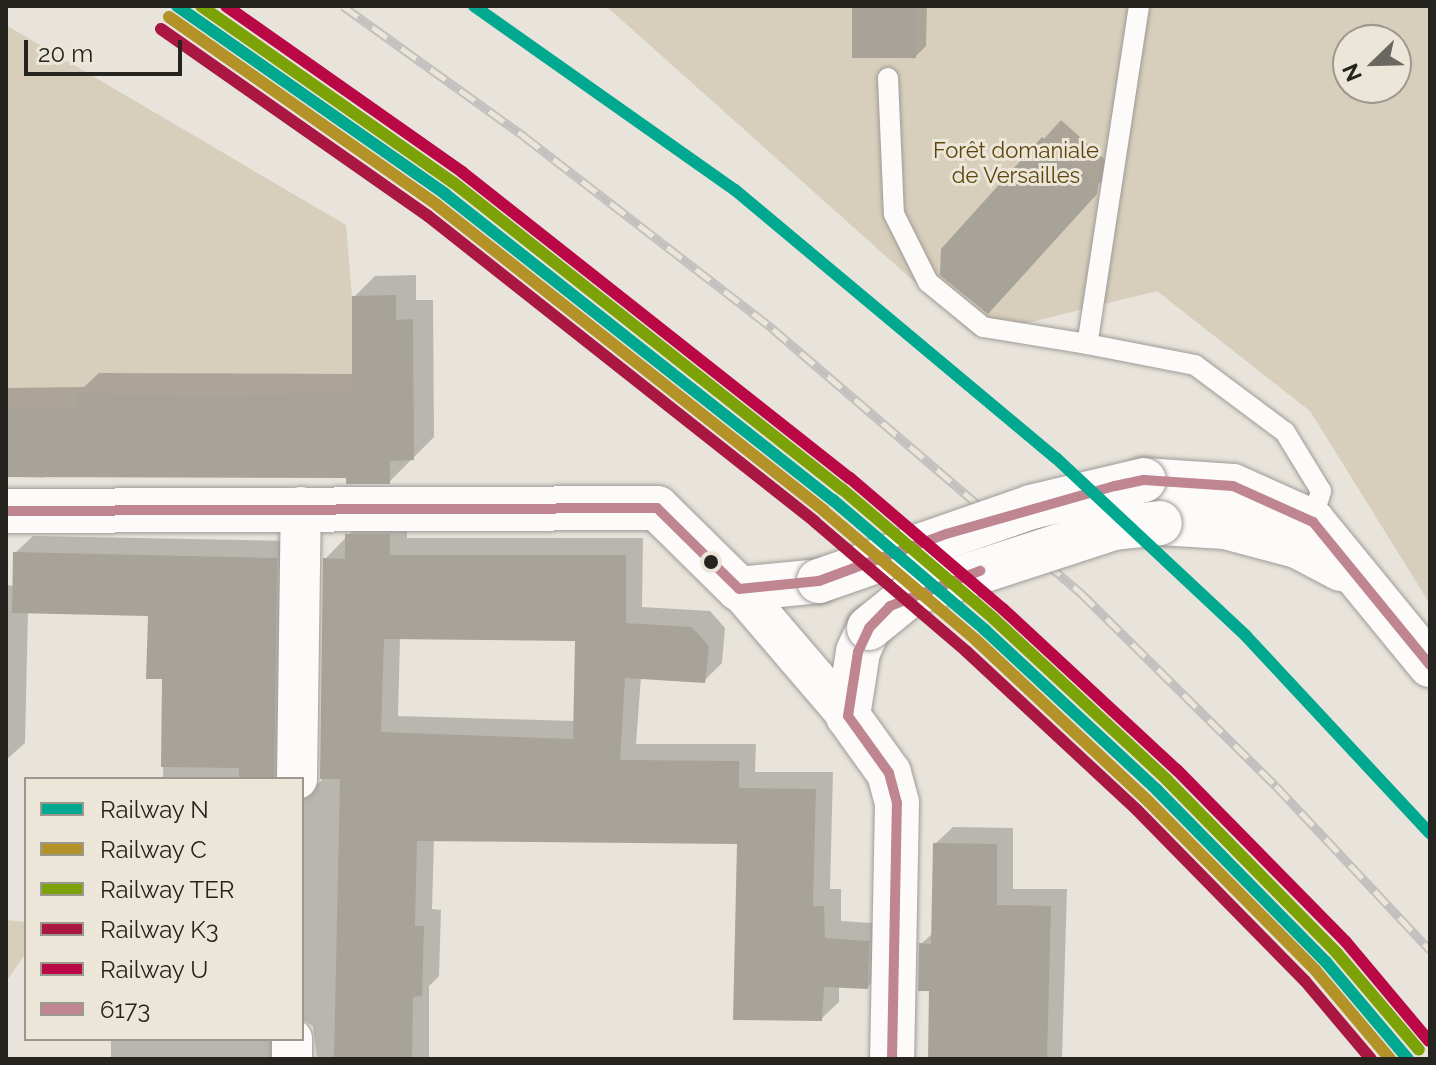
<!DOCTYPE html>
<meta charset="utf-8">
<style>
body{margin:0}
#map{position:relative;width:1436px;height:1065px;overflow:hidden;background:#e8e4dc;font-family:Raleway,sans-serif}
div>[style]{position:absolute}
[style*='--x']{left:calc(var(--x)*1px);top:calc(var(--y)*1px);width:calc(var(--w)*1px);rotate:calc(var(--a)*1deg)}
.green>*{inset:0;background:#d8cebc}
.shadow>*{inset:0;background:#0003;transform-origin:0 0}
.building>*{inset:0;background:#a8a399;transform-origin:0 0}
.roads{filter:drop-shadow(0 0 2px #9e9b96) drop-shadow(0 0 2px #9e9b96)}
.service>*{height:20px;margin:-10px;padding:0 10px;transform-origin:10px;border-radius:10px;background:#fcfbfa}
.minor>*{height:40px;margin:-20px;padding:0 20px;transform-origin:20px;border-radius:20px;background:#fcfbfa}
.tertiary>*{height:44px;margin:-22px;padding:0 22px;transform-origin:22px;border-radius:22px;background:#fcfbfa}
.rail>*{height:9px;margin-top:-4.5px;transform-origin:0;background:repeating-linear-gradient(90deg,#ece6d8 0 18px,#c3c1bf 0 36px);box-sizing:border-box;border-block:2px solid #c3c1bf}
.bridges{filter:drop-shadow(0 0 2px #9e9b96) drop-shadow(0 0 2px #9e9b96)}
.tertiary-bridge>*{height:44px;margin:-22px;padding:0 22px;transform-origin:22px;border-radius:22px;background:#fcfbfa}
.bus-1>*{height:10px;margin:-5px;padding:0 5px;transform-origin:5px;border-radius:5px;background:#bf8591}
.rail-1>*{height:12px;margin:-6px;padding:0 6px;transform-origin:6px;border-radius:6px;background:#00a88f}
.rail-2>*{height:12px;margin:-6px;padding:0 6px;transform-origin:6px;border-radius:6px;background:#b39227}
.rail-3>*{height:12px;margin:-6px;padding:0 6px;transform-origin:6px;border-radius:6px;background:#7ca208}
.rail-4>*{height:12px;margin:-6px;padding:0 6px;transform-origin:6px;border-radius:6px;background:#aa1743}
.rail-5>*{height:12px;margin:-6px;padding:0 6px;transform-origin:6px;border-radius:6px;background:#b90845}
.dots>*{width:22px;height:22px;translate:-50% -50%;box-sizing:border-box;border:4px solid #ece6d8;border-radius:50%}
span{translate:-50% -50%;white-space:nowrap;text-align:center;line-height:1.15;-webkit-text-stroke:6px #ece6d8;paint-order:stroke}
.park-label{font-size:22px;color:#5d450d}
.frame{position:absolute;inset:0;border:8px solid #26241f;pointer-events:none}
.legend{position:absolute;left:24px;top:777px;width:280px;height:264px;box-sizing:border-box;background:#ece6d8;border:2px solid #9d988e;margin:0;padding:10px 14px;list-style:none;font-size:24px;color:#26241f}
.legend li{display:flex;align-items:center;gap:16px;height:40px}
.legend b{width:40px;border:2px solid #9d988e}
.north{position:absolute;left:1332px;top:24px;width:80px;height:80px;box-sizing:border-box;background:#ece6d8;border:2px solid #9d988e;border-radius:50%;rotate:247deg;font-size:22px;font-weight:700;line-height:32px;text-align:center;color:#26241f}
.north::after{content:'';display:block;margin:auto;width:28px;height:36px;background:#6a6761;clip-path:polygon(50% 0,100% 100%,50% 72%,0 100%)}
.scale{position:absolute;left:24px;top:40px;width:158px;height:36px;box-sizing:border-box;border:4px solid #26241f;border-top:0;padding-left:10px;font-size:24px;line-height:28px;white-space:nowrap;color:#26241f;-webkit-text-stroke:6px #ece6d8;paint-order:stroke}
</style>
<div id="map">
<div class="green">
<div style="clip-path:polygon(evenodd,606px 6px,1430px 6px,1430px 604px,1310px 411px,1157px 291px,975px 336px,606px 6px,1348px 40px,1396px 40px,1396px 88px,1348px 88px,1348px 40px)"></div>
<div style="clip-path:polygon(6px 25px,346px 225px,352px 296px,352px 448px,305px 394px,77px 393px,76px 443px,46px 444px,45px 478px,15px 477px,15px 408px,6px 407px)"></div>
<div style="clip-path:polygon(6px 920px,26px 922px,26px 953px,6px 982px)"></div>
</div>
<div class="shadow">
<div style="clip-path:polygon(854px 6px,927px 6px,926px 46px,913px 59px)"></div>
<div style="left:1061px;top:120px;width:71px;height:176px;rotate:42deg"></div>
<div style="clip-path:polygon(416px 275px,416px 300px,433px 300px,434px 437px,389px 482px,348px 476px,6px 476px,6px 388px,84px 387px,99px 373px,354px 374px,354px 297px,375px 276px)"></div>
<div style="clip-path:polygon(evenodd,365px 518px,407px 518px,407px 538px,643px 538px,642px 607px,710px 611px,725px 628px,722px 663px,704px 681px,641px 677px,636px 744px,756px 744px,755px 772px,833px 772px,830px 889px,841px 889px,841px 921px,886px 924px,885px 969px,868px 987px,839px 986px,839px 1002px,821px 1019px,739px 842px,434px 839px,432px 909px,441px 910px,439px 976px,429px 986px,429px 1059px,317px 1059px,313px 1026px,302px 1019px,302px 781px,316px 785px,322px 780px,325px 559px,365px 518px,400px 638px,577px 639px,575px 721px,398px 716px,400px 638px)"></div>
<div style="clip-path:polygon(33px 536px,294px 541px,301px 779px,163px 779px,164px 677px,150px 614px,28px 611px,25px 743px,6px 760px,6px 585px,15px 586px,15px 553px)"></div>
<div style="clip-path:polygon(953px 827px,1013px 828px,1013px 889px,1067px 889px,1062px 1059px,930px 1059px,931px 989px,921px 944px,933px 933px,935px 844px)"></div>
<div style="left:111px;top:1039px;width:175px;height:20px"></div>
</div>
<div class="building">
<div style="left:852px;top:6px;width:64px;height:52px"></div>
<div style="clip-path:polygon(1042px 137px,1098px 186px,1097px 194px,988px 314px,940px 275px,941px 249px)"></div>
<div style="clip-path:polygon(396px 295px,396px 320px,413px 319px,414px 460px,390px 461px,390px 484px,346px 484px,346px 478px,6px 477px,6px 407px,76px 407px,76px 393px,352px 394px,352px 296px)"></div>
<div style="clip-path:polygon(evenodd,345px 534px,390px 534px,390px 555px,626px 555px,626px 623px,692px 627px,709px 646px,705px 683px,625px 678px,620px 760px,739px 761px,739px 788px,816px 789px,813px 906px,824px 906px,825px 938px,869px 941px,868px 989px,824px 987px,822px 1021px,733px 1020px,737px 844px,417px 841px,415px 926px,424px 926px,422px 996px,413px 997px,412px 1059px,334px 1059px,340px 779px,320px 779px,323px 558px,345px 559px,345px 534px,384px 639px,575px 641px,573px 739px,381px 732px,384px 639px)"></div>
<div style="clip-path:polygon(13px 552px,277px 558px,274px 779px,239px 779px,239px 768px,161px 767px,162px 679px,146px 679px,148px 616px,12px 613px)"></div>
<div style="clip-path:polygon(933px 843px,997px 844px,997px 905px,1051px 906px,1047px 1059px,928px 1059px,929px 991px,918px 991px,919px 943px,931px 944px)"></div>
</div>
<div class="roads">
<div class="service">
<div style="--x:1139;--y:6;--w:342;--a:98.7"></div>
<div style="--x:1087;--y:344;--w:110;--a:11"></div>
<div style="--x:1195;--y:365;--w:112;--a:36.7"></div>
<div style="--x:1285;--y:432;--w:69;--a:58.6"></div>
<div style="--x:1321;--y:491;--w:37;--a:107"></div>
<div style="--x:888;--y:78;--w:136;--a:87.5"></div>
<div style="--x:894;--y:214;--w:76;--a:63.4"></div>
<div style="--x:928;--y:282;--w:71;--a:39.3"></div>
<div style="--x:983;--y:327;--w:105;--a:9.3"></div>
</div>
<div class="minor">
<div style="--x:739;--y:589;--w:167;--a:49.4"></div>
<div style="--x:297;--y:779;--w:272;--a:-89.2"></div>
<div style="--x:292;--y:1059;--w:20;--a:-90"></div>
</div>
<div class="tertiary">
<div style="--x:1144;--y:480;--w:89;--a:3.9"></div>
<div style="--x:1233;--y:486;--w:88;--a:24.2"></div>
<div style="--x:1313;--y:522;--w:185;--a:50.7"></div>
<div style="--x:6;--y:511;--w:651;--a:-0.26"></div>
<div style="--x:657;--y:508;--w:115;--a:44.6"></div>
<div style="--x:739;--y:589;--w:80;--a:-5.7"></div>
<div style="--x:1160;--y:523;--w:65;--a:3.5"></div>
<div style="--x:1225;--y:527;--w:74;--a:14.8"></div>
<div style="--x:1297;--y:546;--w:50;--a:27.6"></div>
<div style="--x:869;--y:628;--w:26;--a:115"></div>
<div style="--x:858;--y:652;--w:65;--a:98.9"></div>
<div style="--x:848;--y:716;--w:70;--a:54.3"></div>
<div style="--x:889;--y:773;--w:31;--a:75"></div>
<div style="--x:897;--y:803;--w:256;--a:91.1"></div>
</div>
</div>
<div class="rail">
<div style="--x:177;--y:6;--w:327;--a:35"></div>
<div style="--x:445;--y:194;--w:494;--a:38.3"></div>
<div style="--x:833;--y:500;--w:200;--a:40.5"></div>
<div style="--x:985;--y:630;--w:235;--a:42.9"></div>
<div style="--x:1157;--y:790;--w:241;--a:45.5"></div>
<div style="--x:1326;--y:962;--w:127;--a:49.8"></div>
<div style="--x:343;--y:6;--w:224;--a:35.7"></div>
<div style="--x:525;--y:137;--w:314;--a:37.7"></div>
<div style="--x:773;--y:329;--w:406;--a:40.6"></div>
<div style="--x:1081;--y:593;--w:274;--a:44.7"></div>
<div style="--x:1276;--y:786;--w:225;--a:46.8"></div>
</div>
<div class="bridges">
<div class="tertiary-bridge">
<div style="--x:819;--y:581;--w:225;--a:-19.2"></div>
<div style="--x:1031;--y:507;--w:116;--a:-13.4"></div>
<div style="--x:869;--y:628;--w:54;--a:-39"></div>
<div style="--x:911;--y:594;--w:213;--a:-18"></div>
<div style="--x:1114;--y:528;--w:46;--a:-6.2"></div>
</div>
</div>
<div class="bus-1">
<div style="--x:6;--y:511;--w:651;--a:-0.26"></div>
<div style="--x:657;--y:508;--w:115;--a:44.6"></div>
<div style="--x:739;--y:589;--w:80;--a:-5.7"></div>
<div style="--x:819;--y:581;--w:135;--a:-20.3"></div>
<div style="--x:946;--y:534;--w:176;--a:-15.9"></div>
<div style="--x:1115;--y:486;--w:30;--a:-12"></div>
<div style="--x:1144;--y:480;--w:89;--a:3.9"></div>
<div style="--x:1233;--y:486;--w:88;--a:24.2"></div>
<div style="--x:1313;--y:522;--w:185;--a:50.7"></div>
<div style="--x:892;--y:1059;--w:256;--a:-88.9"></div>
<div style="--x:897;--y:803;--w:31;--a:-105"></div>
<div style="--x:889;--y:773;--w:70;--a:-125.7"></div>
<div style="--x:848;--y:716;--w:65;--a:-81.1"></div>
<div style="--x:858;--y:652;--w:26;--a:-65"></div>
<div style="--x:869;--y:628;--w:30;--a:-46"></div>
<div style="--x:890;--y:606;--w:97;--a:-21.3"></div>
</div>
<div class="rail-1">
<div style="--x:177;--y:6;--w:327;--a:35"></div>
<div style="--x:445;--y:194;--w:494;--a:38.3"></div>
<div style="--x:833;--y:500;--w:200;--a:40.5"></div>
<div style="--x:985;--y:630;--w:235;--a:42.9"></div>
<div style="--x:1157;--y:790;--w:241;--a:45.5"></div>
<div style="--x:1326;--y:962;--w:127;--a:49.8"></div>
<div style="--x:474;--y:6;--w:319;--a:35.2"></div>
<div style="--x:735;--y:190;--w:418;--a:39.9"></div>
<div style="--x:1056;--y:458;--w:260;--a:43.1"></div>
<div style="--x:1246;--y:636;--w:270;--a:47"></div>
</div>
<div class="rail-2">
<div style="--x:169;--y:17;--w:327;--a:35"></div>
<div style="--x:437;--y:205;--w:493;--a:38.3"></div>
<div style="--x:824;--y:511;--w:199;--a:40.3"></div>
<div style="--x:976;--y:640;--w:234;--a:43.1"></div>
<div style="--x:1147;--y:800;--w:240;--a:45.3"></div>
<div style="--x:1316;--y:971;--w:115;--a:49.9"></div>
</div>
<div class="rail-3">
<div style="--x:201;--y:6;--w:309;--a:35"></div>
<div style="--x:454;--y:183;--w:494;--a:38.3"></div>
<div style="--x:842;--y:489;--w:200;--a:40.5"></div>
<div style="--x:994;--y:619;--w:236;--a:42.9"></div>
<div style="--x:1167;--y:780;--w:241;--a:45.5"></div>
<div style="--x:1336;--y:952;--w:128;--a:49.7"></div>
</div>
<div class="rail-4">
<div style="--x:161;--y:29;--w:326;--a:35"></div>
<div style="--x:428;--y:216;--w:493;--a:38.3"></div>
<div style="--x:815;--y:522;--w:199;--a:40.5"></div>
<div style="--x:966;--y:651;--w:233;--a:42.9"></div>
<div style="--x:1137;--y:810;--w:240;--a:45.5"></div>
<div style="--x:1305;--y:981;--w:102;--a:49.8"></div>
</div>
<div class="rail-5">
<div style="--x:226;--y:6;--w:289;--a:35.1"></div>
<div style="--x:462;--y:172;--w:494;--a:38.3"></div>
<div style="--x:850;--y:478;--w:201;--a:40.6"></div>
<div style="--x:1003;--y:609;--w:237;--a:42.8"></div>
<div style="--x:1177;--y:770;--w:241;--a:45.5"></div>
<div style="--x:1346;--y:942;--w:129;--a:50"></div>
</div>
<div class="dots">
<div style="left:711px;top:562px;background:#26241f"></div>
</div>
<div class="park-label">
<span style="left:1016px;top:163px">Forêt domaniale<br>de Versailles</span>
</div>
<div class="frame"></div>
<ul class="legend">
<li><b style="height:10px;background:#00a88f"></b>Railway N</li>
<li><b style="height:10px;background:#b39227"></b>Railway C</li>
<li><b style="height:10px;background:#7ca208"></b>Railway TER</li>
<li><b style="height:10px;background:#aa1743"></b>Railway K3</li>
<li><b style="height:10px;background:#b90845"></b>Railway U</li>
<li><b style="height:10px;background:#bf8591"></b>6173</li>
</ul>
<div class="north">N</div>
<div class="scale">20 m</div>
</div>
